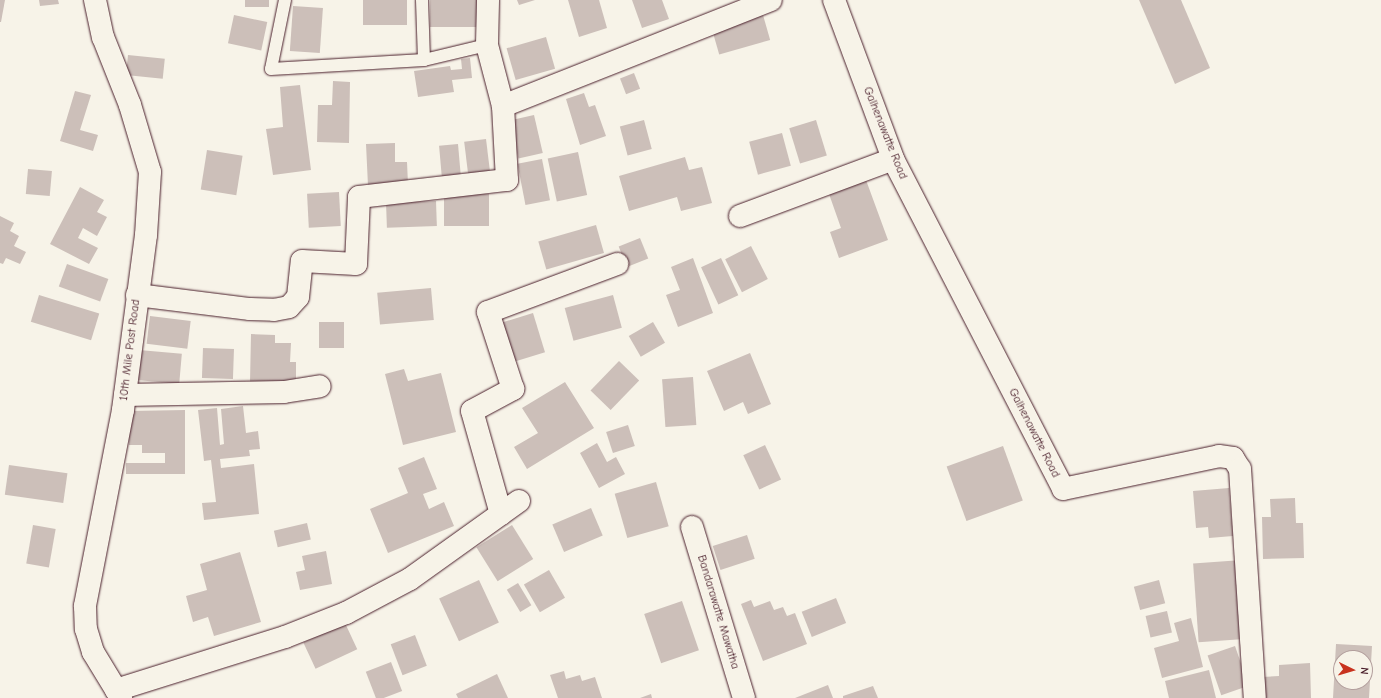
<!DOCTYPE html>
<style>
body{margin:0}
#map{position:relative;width:1381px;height:698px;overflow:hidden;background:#f7f3e8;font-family:"Comic Neue",sans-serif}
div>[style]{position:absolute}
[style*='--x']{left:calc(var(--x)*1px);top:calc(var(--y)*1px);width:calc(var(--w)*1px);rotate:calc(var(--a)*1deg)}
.building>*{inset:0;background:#ccbfb9;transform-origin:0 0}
.roads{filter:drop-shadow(0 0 1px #4a1f2b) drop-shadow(0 0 1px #4a1f2b)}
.lane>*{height:12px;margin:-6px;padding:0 6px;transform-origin:6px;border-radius:6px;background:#f7f3e8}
.street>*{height:22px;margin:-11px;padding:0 11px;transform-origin:11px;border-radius:11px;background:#f7f3e8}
span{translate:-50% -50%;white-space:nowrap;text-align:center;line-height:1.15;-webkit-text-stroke:3.5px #f7f3e8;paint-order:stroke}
.street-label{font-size:12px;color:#4a1f2b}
.north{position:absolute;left:1333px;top:650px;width:40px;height:40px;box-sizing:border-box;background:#f7f3e8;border:1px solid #b29e9c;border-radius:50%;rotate:95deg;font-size:11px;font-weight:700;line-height:16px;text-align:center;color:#4a1f2b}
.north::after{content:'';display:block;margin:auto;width:14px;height:18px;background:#c8321e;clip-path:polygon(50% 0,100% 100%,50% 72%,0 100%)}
</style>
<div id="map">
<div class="building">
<div style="clip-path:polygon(0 0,5px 0,1px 22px,0 22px)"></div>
<div style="clip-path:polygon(39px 0,58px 0,59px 4px,40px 6px)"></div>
<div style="left:245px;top:0;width:24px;height:7px"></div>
<div style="left:363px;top:0;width:44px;height:25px"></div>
<div style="left:430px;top:0;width:48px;height:27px"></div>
<div style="clip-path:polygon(517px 0,535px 0,519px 5px)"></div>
<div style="clip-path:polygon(568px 0,599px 0,607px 28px,579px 37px)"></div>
<div style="clip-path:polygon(632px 0,662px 0,669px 19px,642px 28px)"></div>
<div style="clip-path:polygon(1139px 0,1181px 0,1210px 68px,1175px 84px)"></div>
<div style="left:293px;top:6px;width:30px;height:45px;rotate:4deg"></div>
<div style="left:234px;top:15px;width:34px;height:29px;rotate:12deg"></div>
<div style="left:763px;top:15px;width:26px;height:53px;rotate:74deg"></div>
<div style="left:546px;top:37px;width:33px;height:41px;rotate:74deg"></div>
<div style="left:128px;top:55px;width:37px;height:20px;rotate:6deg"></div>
<div style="clip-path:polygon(470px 58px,472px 78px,452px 80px,454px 92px,418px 97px,414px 71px,450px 66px,451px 70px,462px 69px,461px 59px)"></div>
<div style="left:634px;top:73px;width:17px;height:15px;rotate:69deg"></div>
<div style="clip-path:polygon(333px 81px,350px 82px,349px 143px,317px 142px,318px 105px,332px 105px)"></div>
<div style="clip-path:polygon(300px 85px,311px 170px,273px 175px,266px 129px,283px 127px,280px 87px)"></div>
<div style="clip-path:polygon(75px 91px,91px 95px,80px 130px,98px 135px,93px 151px,60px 141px)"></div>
<div style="clip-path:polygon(584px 93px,589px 107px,595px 105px,606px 136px,580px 145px,566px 99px)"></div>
<div style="left:534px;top:115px;width:39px;height:25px;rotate:77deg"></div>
<div style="left:644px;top:120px;width:30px;height:25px;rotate:75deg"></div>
<div style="left:816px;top:120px;width:37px;height:28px;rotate:73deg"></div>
<div style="left:782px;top:133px;width:34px;height:34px;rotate:75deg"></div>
<div style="left:486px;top:139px;width:35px;height:22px;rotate:83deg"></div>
<div style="clip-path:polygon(395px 143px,395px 162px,407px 162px,408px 184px,368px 186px,366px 144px)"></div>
<div style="left:458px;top:144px;width:33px;height:19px;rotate:85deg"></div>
<div style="left:207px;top:150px;width:36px;height:40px;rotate:9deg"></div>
<div style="left:578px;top:152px;width:44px;height:31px;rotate:78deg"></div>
<div style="clip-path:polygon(685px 157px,689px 170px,702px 167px,712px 203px,681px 211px,677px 197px,629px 211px,619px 176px)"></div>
<div style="left:542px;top:159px;width:42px;height:25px;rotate:79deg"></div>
<div style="left:28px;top:169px;width:24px;height:25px;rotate:5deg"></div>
<div style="clip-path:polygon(866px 180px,888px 240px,839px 258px,830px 232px,841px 228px,829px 194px)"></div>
<div style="clip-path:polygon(80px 187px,104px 200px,97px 212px,107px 217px,97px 236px,83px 228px,78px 238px,98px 248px,89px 264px,50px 244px)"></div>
<div style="left:339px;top:192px;width:34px;height:32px;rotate:87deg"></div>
<div style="left:489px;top:194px;width:32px;height:45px;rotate:90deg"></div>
<div style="left:436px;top:201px;width:25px;height:50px;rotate:88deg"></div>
<div style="clip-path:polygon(0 216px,14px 223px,10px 231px,19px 236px,14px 246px,26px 252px,20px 264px,6px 258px,3px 264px,0 263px)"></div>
<div style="left:596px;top:225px;width:29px;height:60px;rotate:74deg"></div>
<div style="left:640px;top:238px;width:22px;height:23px;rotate:68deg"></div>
<div style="left:751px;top:246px;width:37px;height:29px;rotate:63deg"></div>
<div style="clip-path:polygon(693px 258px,713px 313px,678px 327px,666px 295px,680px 290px,671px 267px)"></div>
<div style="left:721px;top:258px;width:41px;height:22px;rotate:65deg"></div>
<div style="left:67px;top:264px;width:44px;height:24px;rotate:20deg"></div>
<div style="left:431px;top:288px;width:32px;height:54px;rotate:85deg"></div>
<div style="left:39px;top:295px;width:63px;height:28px;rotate:17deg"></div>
<div style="left:613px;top:295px;width:34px;height:50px;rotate:75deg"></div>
<div style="left:533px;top:313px;width:41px;height:34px;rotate:73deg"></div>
<div style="left:150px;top:316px;width:41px;height:28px;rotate:7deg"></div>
<div style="left:319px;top:322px;width:25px;height:26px"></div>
<div style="left:653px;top:322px;width:24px;height:28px;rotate:60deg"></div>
<div style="clip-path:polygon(251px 334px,275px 335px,275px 343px,291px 343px,290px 362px,296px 362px,296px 383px,250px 382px)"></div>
<div style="left:203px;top:348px;width:31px;height:30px;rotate:2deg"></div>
<div style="left:139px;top:350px;width:43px;height:30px;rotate:5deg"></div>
<div style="clip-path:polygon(750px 353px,771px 404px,748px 414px,743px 402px,724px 411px,707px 371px)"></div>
<div style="left:619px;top:361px;width:28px;height:41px;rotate:44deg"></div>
<div style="clip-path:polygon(404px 369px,408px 381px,441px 373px,456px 432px,403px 445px,385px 374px)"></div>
<div style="left:693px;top:377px;width:48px;height:31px;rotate:86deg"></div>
<div style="clip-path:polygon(565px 382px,594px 428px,527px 469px,514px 447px,538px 433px,522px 408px)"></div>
<div style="clip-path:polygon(243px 406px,246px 433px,258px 431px,260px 449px,249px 450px,250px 456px,220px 459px,221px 468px,254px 464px,259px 514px,204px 520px,202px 503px,216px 502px,211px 460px,204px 461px,198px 410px,217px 408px,220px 445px,224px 444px,221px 409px)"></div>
<div style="clip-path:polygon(185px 410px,185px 474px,126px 474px,126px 463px,165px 463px,165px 453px,142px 453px,142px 445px,129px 445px,129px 411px)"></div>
<div style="left:628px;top:425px;width:22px;height:23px;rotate:72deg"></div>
<div style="clip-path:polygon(597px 443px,607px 462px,616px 457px,625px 474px,599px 488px,580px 453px)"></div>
<div style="left:765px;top:445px;width:38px;height:24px;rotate:65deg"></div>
<div style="left:1003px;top:446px;width:58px;height:60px;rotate:70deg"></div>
<div style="clip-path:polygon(424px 457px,437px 489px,423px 494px,429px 509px,444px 502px,454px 526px,388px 553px,370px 509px,408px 493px,398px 468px)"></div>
<div style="left:9px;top:465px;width:59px;height:30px;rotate:8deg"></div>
<div style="left:656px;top:482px;width:46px;height:43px;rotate:74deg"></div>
<div style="clip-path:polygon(1229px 488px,1233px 536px,1209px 538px,1208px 527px,1196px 528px,1193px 491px)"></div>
<div style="clip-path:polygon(1295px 498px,1296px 523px,1303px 523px,1304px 558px,1263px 559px,1262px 517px,1271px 517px,1270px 499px)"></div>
<div style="left:591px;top:508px;width:30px;height:42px;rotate:67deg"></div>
<div style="left:307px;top:523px;width:17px;height:34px;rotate:77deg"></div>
<div style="left:33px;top:525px;width:23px;height:39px;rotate:10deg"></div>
<div style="left:512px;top:525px;width:40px;height:42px;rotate:58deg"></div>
<div style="left:747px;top:535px;width:25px;height:36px;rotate:72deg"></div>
<div style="clip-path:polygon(326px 551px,332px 584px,300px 590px,296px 572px,305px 570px,302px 556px)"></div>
<div style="clip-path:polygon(240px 552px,261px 622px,214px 636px,208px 617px,193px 622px,186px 596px,207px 590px,200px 564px)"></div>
<div style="left:1242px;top:560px;width:79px;height:49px;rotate:86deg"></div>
<div style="left:549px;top:570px;width:32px;height:29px;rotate:60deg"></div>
<div style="left:479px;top:580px;width:47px;height:44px;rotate:65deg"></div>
<div style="left:1159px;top:580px;width:24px;height:26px;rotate:75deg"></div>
<div style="left:518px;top:583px;width:26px;height:13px;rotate:59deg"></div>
<div style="left:836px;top:598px;width:27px;height:37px;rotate:68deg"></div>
<div style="clip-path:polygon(751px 600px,754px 607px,770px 601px,774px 610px,783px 607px,787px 616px,795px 613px,807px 644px,763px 661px,741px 604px)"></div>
<div style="left:682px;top:601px;width:52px;height:40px;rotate:71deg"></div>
<div style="left:1167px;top:611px;width:22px;height:22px;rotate:77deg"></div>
<div style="clip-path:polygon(1191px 618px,1203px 667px,1162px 678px,1154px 648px,1179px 641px,1174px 623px)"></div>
<div style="left:345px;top:623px;width:29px;height:46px;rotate:65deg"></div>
<div style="left:415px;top:635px;width:33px;height:26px;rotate:69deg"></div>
<div style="clip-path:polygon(evenodd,1336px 644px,1372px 646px,1369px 698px,1333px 698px,1336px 644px,1341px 658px,1365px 658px,1365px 682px,1341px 682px,1341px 658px)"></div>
<div style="left:1235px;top:646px;width:42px;height:29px;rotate:71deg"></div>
<div style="left:391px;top:662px;width:31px;height:27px;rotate:69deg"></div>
<div style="clip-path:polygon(1310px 663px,1311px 698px,1262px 698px,1261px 677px,1279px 676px,1279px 665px)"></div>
<div style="clip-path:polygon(1209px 670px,1216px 698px,1169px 698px,1165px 681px)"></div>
<div style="clip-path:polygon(564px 671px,566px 679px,580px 675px,582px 681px,595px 677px,602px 698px,558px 698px,550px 675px)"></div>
<div style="clip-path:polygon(497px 674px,508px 698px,458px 698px,456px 694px)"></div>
<div style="clip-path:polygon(828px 685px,833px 698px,795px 698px)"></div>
<div style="clip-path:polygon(873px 686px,878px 698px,843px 698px,843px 696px)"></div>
<div style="clip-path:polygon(651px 694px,652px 698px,640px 698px)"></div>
</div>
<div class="roads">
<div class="lane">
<div style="--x:285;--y:0;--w:70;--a:101.5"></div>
<div style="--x:271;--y:69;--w:153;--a:-3.4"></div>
<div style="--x:424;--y:60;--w:65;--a:-13.4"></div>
<div style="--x:422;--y:0;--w:60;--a:88.1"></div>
</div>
<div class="street">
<div style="--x:95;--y:0;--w:38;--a:78"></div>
<div style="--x:103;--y:37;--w:73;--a:68.3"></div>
<div style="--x:130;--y:105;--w:70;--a:73.4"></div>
<div style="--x:150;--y:172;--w:63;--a:93.6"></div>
<div style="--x:146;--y:235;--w:177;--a:97.5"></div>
<div style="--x:123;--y:410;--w:200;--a:101"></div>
<div style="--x:85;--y:606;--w:23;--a:88"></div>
<div style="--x:86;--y:629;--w:24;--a:73"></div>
<div style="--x:93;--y:652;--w:54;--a:58.7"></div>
<div style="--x:834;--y:0;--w:170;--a:69.6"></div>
<div style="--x:893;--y:159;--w:371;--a:62.7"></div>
<div style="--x:1063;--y:489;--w:159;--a:-11.9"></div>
<div style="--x:1219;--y:456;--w:14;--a:8"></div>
<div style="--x:1233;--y:458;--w:13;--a:58"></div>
<div style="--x:1240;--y:469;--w:229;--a:86.3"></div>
<div style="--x:503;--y:106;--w:288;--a:-21.6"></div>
<div style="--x:740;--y:216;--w:163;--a:-20.4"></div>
<div style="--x:137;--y:295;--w:114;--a:7.1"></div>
<div style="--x:250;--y:309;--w:24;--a:2"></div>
<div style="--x:274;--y:310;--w:15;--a:-11"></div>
<div style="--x:289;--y:307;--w:13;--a:-48"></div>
<div style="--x:298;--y:297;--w:36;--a:-84"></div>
<div style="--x:302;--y:261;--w:54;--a:3.2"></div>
<div style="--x:356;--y:264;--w:67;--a:-87.4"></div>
<div style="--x:359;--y:197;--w:149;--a:-6.6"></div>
<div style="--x:507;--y:180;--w:74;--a:-93.1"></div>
<div style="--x:503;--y:106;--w:63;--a:-104.7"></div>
<div style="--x:487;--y:45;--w:45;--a:-88.7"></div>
<div style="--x:125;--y:395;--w:159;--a:-1.1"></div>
<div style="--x:284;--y:392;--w:36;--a:-9"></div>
<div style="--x:501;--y:514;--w:107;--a:-105.7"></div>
<div style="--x:472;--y:411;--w:47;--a:-28.2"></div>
<div style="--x:513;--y:389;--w:81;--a:-108"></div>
<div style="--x:488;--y:312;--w:138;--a:-20.4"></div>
<div style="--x:692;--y:527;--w:179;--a:73.1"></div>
<div style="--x:116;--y:690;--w:177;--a:-17.4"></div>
<div style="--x:285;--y:637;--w:66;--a:-21.5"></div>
<div style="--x:346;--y:613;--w:72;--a:-28"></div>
<div style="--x:410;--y:579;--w:134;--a:-35.6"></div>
</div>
</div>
<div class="street-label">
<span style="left:885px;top:133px;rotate:68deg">Galhenawatte Road</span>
<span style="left:130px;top:350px;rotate:-83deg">10th Mile Post Road</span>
<span style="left:1034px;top:433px;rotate:63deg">Galhenawatte Road</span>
<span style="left:718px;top:612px;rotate:73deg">Bandarawatte Mawatha</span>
</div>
<div class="north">N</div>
</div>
